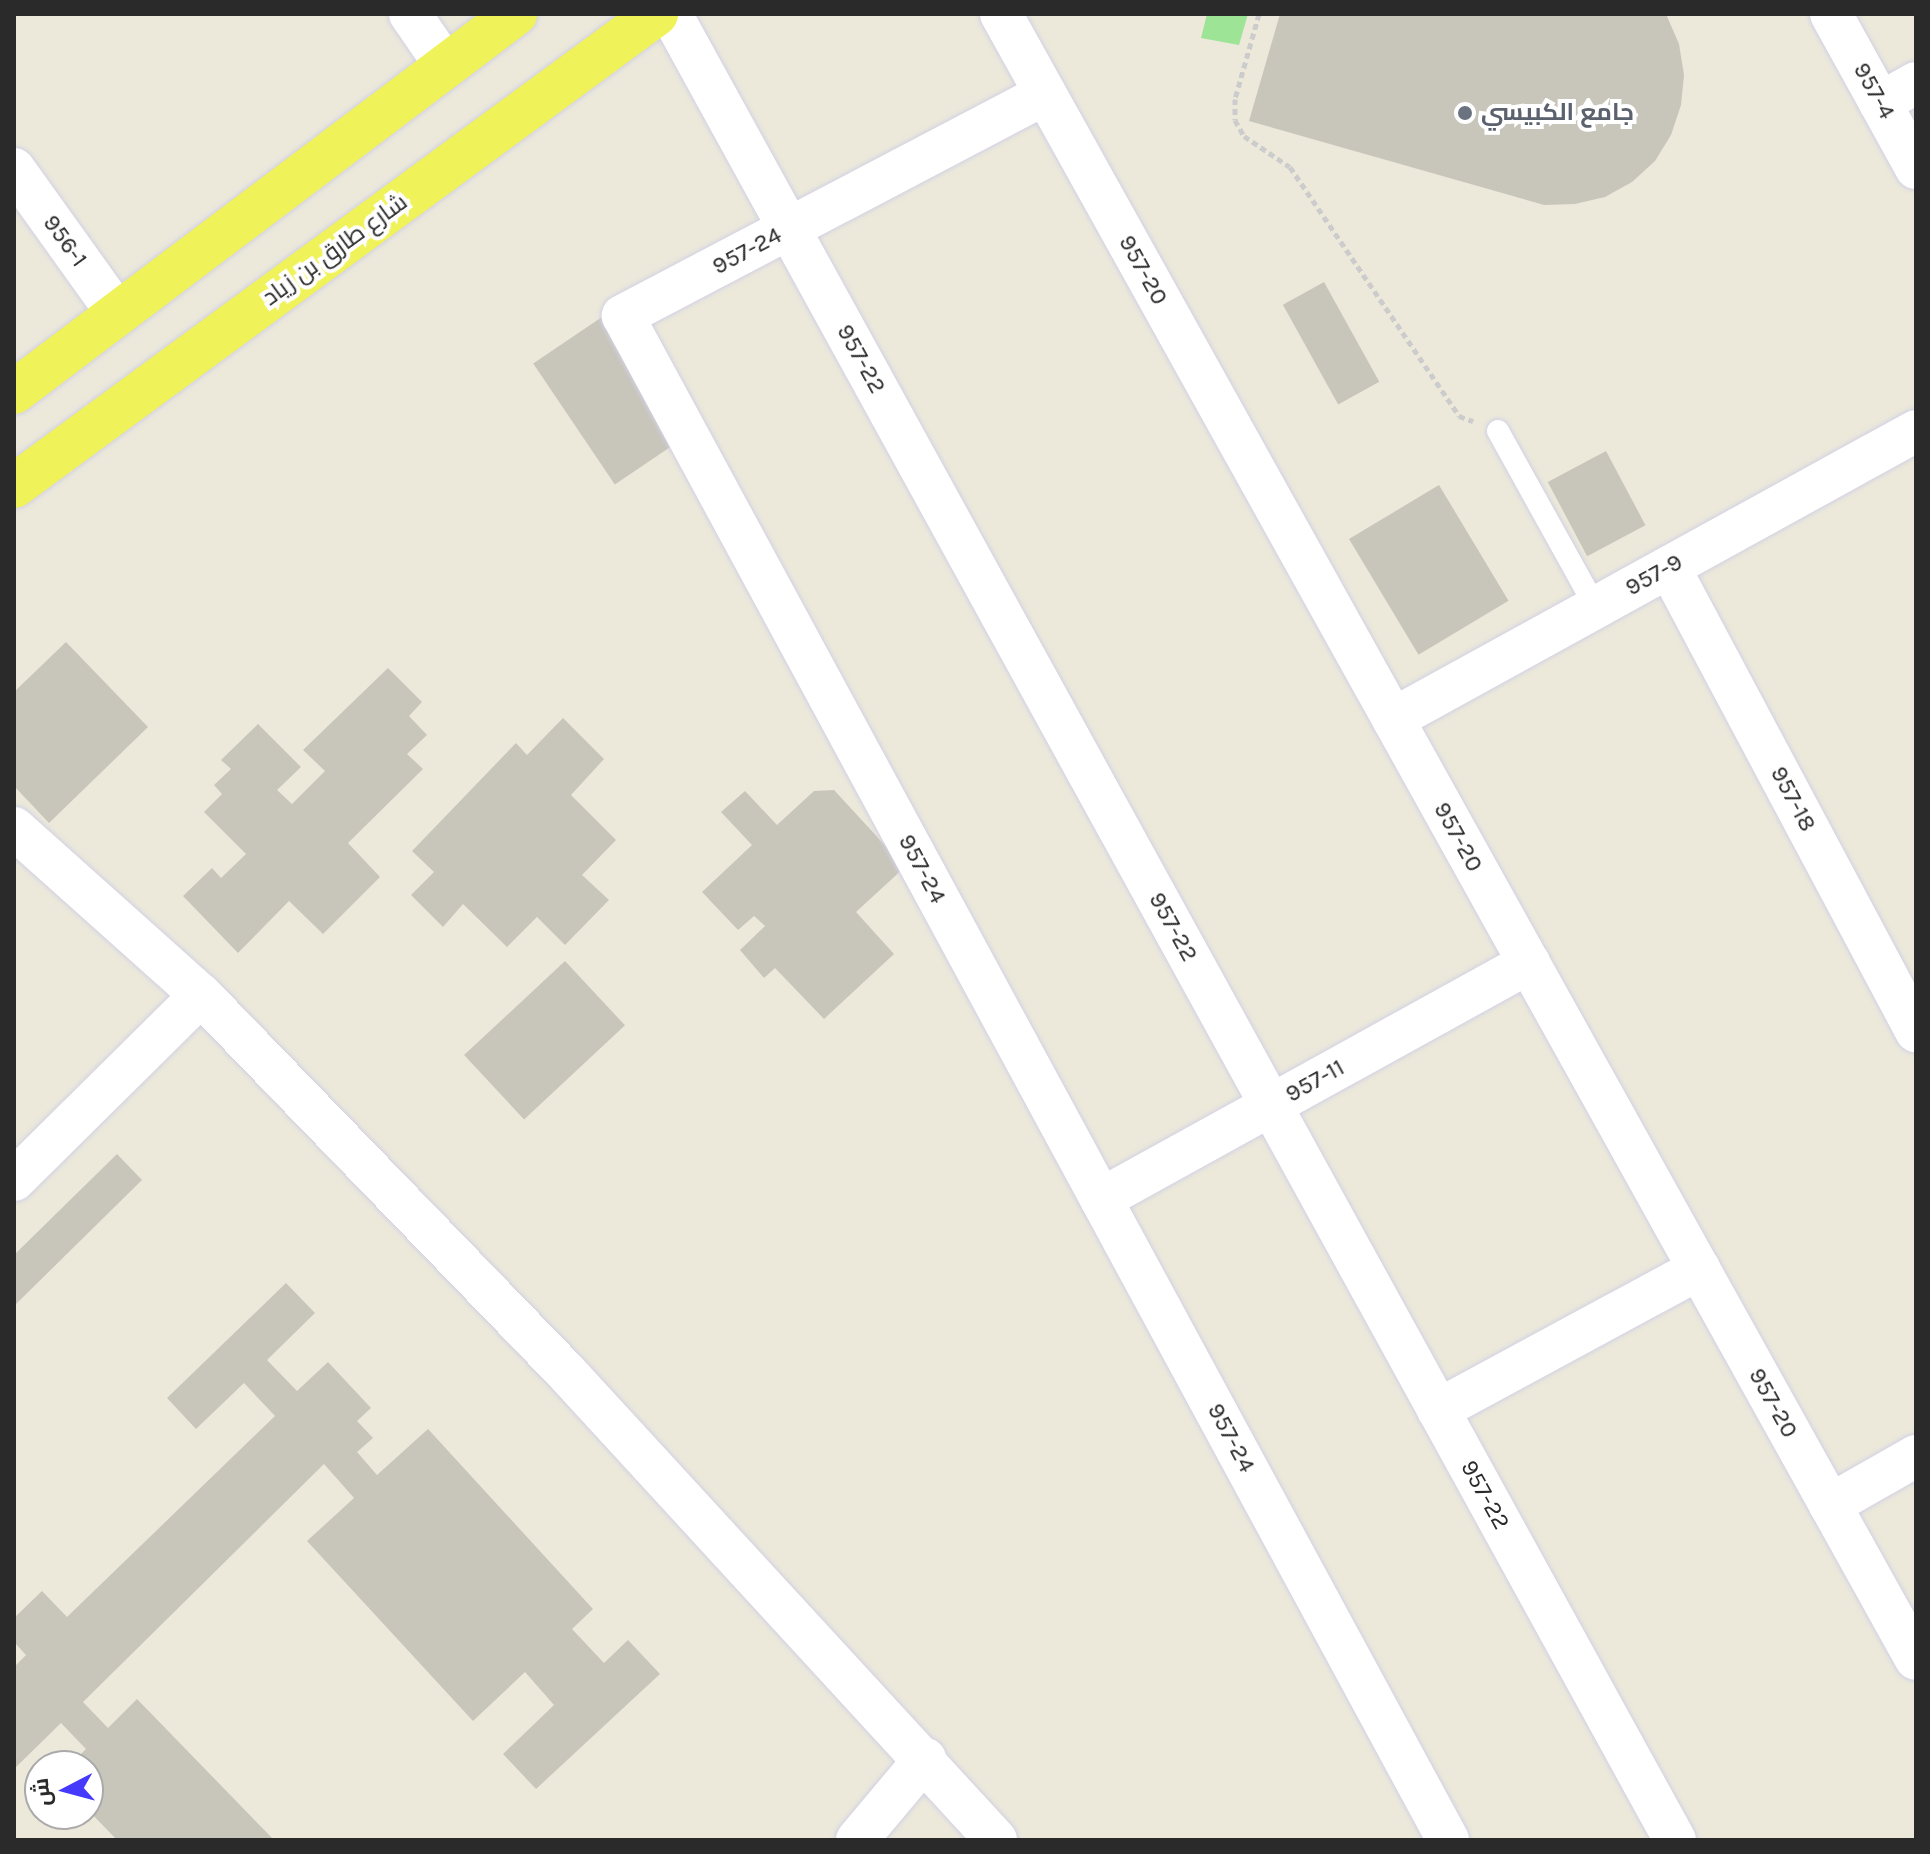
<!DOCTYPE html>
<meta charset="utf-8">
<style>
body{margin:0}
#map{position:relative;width:1930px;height:1854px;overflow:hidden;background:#ece9db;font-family:Karla,Cairo,sans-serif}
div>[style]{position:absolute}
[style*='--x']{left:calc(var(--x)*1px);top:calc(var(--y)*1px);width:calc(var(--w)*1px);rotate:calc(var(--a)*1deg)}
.green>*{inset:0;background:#9ee497}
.building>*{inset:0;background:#c8c5bb;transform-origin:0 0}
.path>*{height:5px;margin-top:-2.5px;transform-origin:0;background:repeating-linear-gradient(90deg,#ccc 0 6px,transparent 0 10px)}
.roads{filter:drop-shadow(0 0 2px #d2d1e3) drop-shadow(0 0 2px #d2d1e3)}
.service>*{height:22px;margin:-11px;padding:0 11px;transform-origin:11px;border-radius:11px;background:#fff}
.minor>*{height:42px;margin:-21px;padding:0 21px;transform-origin:21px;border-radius:21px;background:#fff}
.primary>*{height:44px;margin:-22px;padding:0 22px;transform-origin:22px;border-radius:22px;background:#f0f25a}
.dots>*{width:22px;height:22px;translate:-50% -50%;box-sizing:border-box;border:4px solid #fff;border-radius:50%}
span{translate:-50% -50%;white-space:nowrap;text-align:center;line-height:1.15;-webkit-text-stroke:8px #fff;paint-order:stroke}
.street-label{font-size:24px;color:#2a2a2a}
.worship-label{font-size:24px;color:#5b616d;font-weight:700}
.left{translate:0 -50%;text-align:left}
.frame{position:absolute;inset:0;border:16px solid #2a2a2a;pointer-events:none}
.north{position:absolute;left:24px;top:1750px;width:80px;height:80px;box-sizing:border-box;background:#fff;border:2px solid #aaa;border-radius:50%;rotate:264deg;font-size:22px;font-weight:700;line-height:32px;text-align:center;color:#2a2a2a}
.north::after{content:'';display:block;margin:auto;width:28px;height:36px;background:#4439fc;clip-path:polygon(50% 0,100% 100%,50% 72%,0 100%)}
</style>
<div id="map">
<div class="green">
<div style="clip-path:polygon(1207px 14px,1248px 14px,1239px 45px,1201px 38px)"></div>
</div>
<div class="building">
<div style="clip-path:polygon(1280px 14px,1666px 14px,1679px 44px,1684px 75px,1681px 105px,1671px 135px,1655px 161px,1632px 182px,1605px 197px,1575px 204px,1544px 205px,1249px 121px)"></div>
<div style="left:1324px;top:282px;width:114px;height:47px;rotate:61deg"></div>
<div style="left:602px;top:317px;width:146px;height:83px;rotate:56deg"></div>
<div style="left:1606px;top:451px;width:84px;height:66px;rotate:62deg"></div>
<div style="left:1439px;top:485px;width:135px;height:105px;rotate:59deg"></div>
<div style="clip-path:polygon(66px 642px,148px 727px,49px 823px,14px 786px,14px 692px)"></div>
<div style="clip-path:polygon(388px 668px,422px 702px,409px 716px,427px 735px,407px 754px,423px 769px,348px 843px,380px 877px,323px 934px,289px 901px,238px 953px,183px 896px,212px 868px,221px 878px,246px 854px,204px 812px,222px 794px,214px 785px,231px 769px,221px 760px,258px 724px,301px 767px,277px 790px,292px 804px,325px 771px,303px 750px)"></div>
<div style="clip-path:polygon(563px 718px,604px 759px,571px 795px,616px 840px,582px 875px,609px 900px,565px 945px,537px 917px,507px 947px,463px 904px,443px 927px,411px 895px,434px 872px,412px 851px,516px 743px,527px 755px)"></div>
<div style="clip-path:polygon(834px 790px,905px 867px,856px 912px,894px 954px,824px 1019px,775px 968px,764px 978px,740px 950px,765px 926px,754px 916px,738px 930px,702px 892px,752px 845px,721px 812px,745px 791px,777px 825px,814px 791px)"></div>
<div style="left:565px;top:961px;width:88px;height:138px;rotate:47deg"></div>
<div style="clip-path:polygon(117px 1154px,142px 1180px,14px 1306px,14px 1255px)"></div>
<div style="clip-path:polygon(286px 1283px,315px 1313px,267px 1360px,297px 1391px,328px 1362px,371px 1408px,357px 1421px,373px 1438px,357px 1452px,377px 1475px,428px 1429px,593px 1609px,572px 1629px,604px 1663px,628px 1640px,660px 1674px,536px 1789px,503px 1754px,554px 1705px,525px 1672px,473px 1721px,307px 1541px,354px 1498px,324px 1464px,83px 1702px,108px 1728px,137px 1699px,274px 1840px,117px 1840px,88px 1810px,88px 1766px,69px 1766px,86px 1749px,61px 1723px,14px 1769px,14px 1667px,26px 1655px,14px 1642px,14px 1618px,42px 1591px,67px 1617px,275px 1416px,244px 1383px,196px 1429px,167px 1398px)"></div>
</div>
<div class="path">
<div style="--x:1259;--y:14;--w:88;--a:105.8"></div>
<div style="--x:1235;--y:99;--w:21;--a:90"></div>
<div style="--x:1235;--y:120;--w:18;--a:61"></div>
<div style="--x:1244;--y:136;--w:55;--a:34"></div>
<div style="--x:1290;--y:167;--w:301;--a:55.8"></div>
<div style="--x:1459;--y:416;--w:15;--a:20"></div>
</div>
<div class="roads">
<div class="service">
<div style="--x:1498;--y:431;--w:202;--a:61"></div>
</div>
<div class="minor">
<div style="--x:410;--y:14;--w:62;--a:55.5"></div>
<div style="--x:671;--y:14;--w:2084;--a:61.2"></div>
<div style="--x:1001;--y:14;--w:1882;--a:60.92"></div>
<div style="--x:1831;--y:14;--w:176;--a:61.1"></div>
<div style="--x:1045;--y:94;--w:477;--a:152.3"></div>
<div style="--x:623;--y:316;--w:1733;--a:61.57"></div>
<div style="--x:1880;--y:103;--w:41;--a:-29.1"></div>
<div style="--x:14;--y:169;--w:177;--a:54.4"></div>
<div style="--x:1669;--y:567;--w:526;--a:61.97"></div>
<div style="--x:1393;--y:719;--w:597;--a:-28.84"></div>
<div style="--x:14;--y:828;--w:251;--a:41.8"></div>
<div style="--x:201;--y:995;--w:523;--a:45.93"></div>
<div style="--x:565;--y:1371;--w:637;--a:47.42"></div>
<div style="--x:14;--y:1180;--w:263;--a:-44.7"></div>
<div style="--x:1101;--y:1199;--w:489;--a:-28.9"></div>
<div style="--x:1438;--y:1410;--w:297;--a:-28.4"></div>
<div style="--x:1830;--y:1505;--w:99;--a:-29.7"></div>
<div style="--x:857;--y:1840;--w:106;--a:-50"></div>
</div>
<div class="primary">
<div style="--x:14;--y:392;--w:628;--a:-37.03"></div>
<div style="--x:14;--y:486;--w:797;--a:-36.32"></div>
</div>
</div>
<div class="dots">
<div style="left:1465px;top:113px;background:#6b7280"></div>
</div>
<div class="street-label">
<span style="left:1874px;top:91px;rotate:61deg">957-4</span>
<span style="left:65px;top:241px;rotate:54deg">956-1</span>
<span style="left:335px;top:250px;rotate:-36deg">شارع طارق بن زياد</span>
<span style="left:747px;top:251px;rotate:-28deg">957-24</span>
<span style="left:1143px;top:270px;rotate:61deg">957-20</span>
<span style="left:861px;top:359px;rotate:61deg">957-22</span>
<span style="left:1654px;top:575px;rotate:-29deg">957-9</span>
<span style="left:1793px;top:799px;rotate:62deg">957-18</span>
<span style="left:1458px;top:837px;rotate:61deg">957-20</span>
<span style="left:922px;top:869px;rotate:62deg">957-24</span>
<span style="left:1173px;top:927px;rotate:61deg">957-22</span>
<span style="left:1315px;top:1081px;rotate:-29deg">957-11</span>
<span style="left:1773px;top:1403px;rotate:61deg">957-20</span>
<span style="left:1231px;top:1438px;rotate:62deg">957-24</span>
<span style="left:1485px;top:1495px;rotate:61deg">957-22</span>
</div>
<div class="worship-label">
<span class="left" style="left:1481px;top:113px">جامع الكبيسي</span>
</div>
<div class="frame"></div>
<div class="north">ش</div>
</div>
